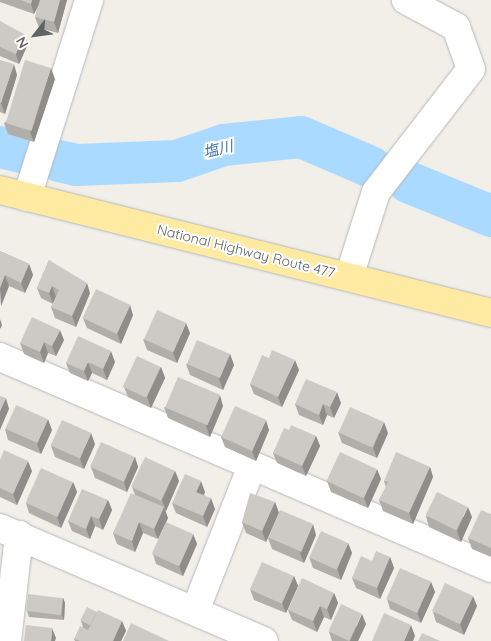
<!DOCTYPE html>
<meta charset="utf-8">
<style>
body{margin:0}
#map{position:relative;width:491px;height:641px;overflow:hidden;background:#f1efe8;font-family:Quicksand,"Noto Sans JP",sans-serif}
div>[style]{position:absolute}
[style*='--x']{left:calc(var(--x)*1px);top:calc(var(--y)*1px);width:calc(var(--w)*1px);rotate:calc(var(--a)*1deg)}
.river>*{height:42px;margin:-21px;padding:0 21px;transform-origin:21px;border-radius:21px;background:#aadaff}
.roads{filter:drop-shadow(0 0 1px #b5b8bc) drop-shadow(0 0 1px #b5b8bc)}
.minor>*{height:28px;margin:-14px;padding:0 14px;transform-origin:14px;border-radius:14px;background:#fff}
.tertiary>*{height:28px;margin:-14px;padding:0 14px;transform-origin:14px;border-radius:14px;background:#fff}
.trunk>*{height:28px;margin:-14px;padding:0 14px;transform-origin:14px;border-radius:14px;background:#feeaa1}
.wall>*{inset:0;background:#afaea9}
.shaded-wall>*{inset:0;background:#8f8d8a}
.building>*{inset:0;background:#cccac5;transform-origin:0 0}
span{translate:-50% -50%;white-space:nowrap;text-align:center;line-height:1.15;-webkit-text-stroke:4px #fff;paint-order:stroke}
.street-label{font-size:14px;color:#5f6368}
.water-label{font-size:15px;color:#4174aa;font-style:italic}
.north{position:absolute;left:10px;top:10px;width:50px;height:50px;-webkit-text-stroke:4px #fff;paint-order:stroke;rotate:240deg;font-size:14px;font-weight:700;line-height:20px;text-align:center;color:#5f6368}
.north::after{content:'';display:block;margin:auto;width:18px;height:22px;background:#5f6368;clip-path:polygon(50% 0,100% 100%,50% 72%,0 100%)}
</style>
<div id="map">
<div class="river">
<div style="--x:0;--y:147;--w:22;--a:13"></div>
<div style="--x:59;--y:161;--w:18;--a:13"></div>
<div style="--x:77;--y:165;--w:100;--a:-2.3"></div>
<div style="--x:177;--y:161;--w:50;--a:-18.8"></div>
<div style="--x:224;--y:145;--w:77;--a:-5.9"></div>
<div style="--x:301;--y:137;--w:76;--a:23.2"></div>
<div style="--x:408;--y:182;--w:90;--a:22.3"></div>
</div>
<div class="roads">
<div class="minor">
<div style="--x:27;--y:197;--w:207;--a:-72.5"></div>
<div style="--x:349;--y:277;--w:89;--a:-72.4"></div>
<div style="--x:376;--y:192;--w:155;--a:-52.3"></div>
<div style="--x:471;--y:69;--w:45;--a:-109.7"></div>
<div style="--x:456;--y:27;--w:57;--a:-151.6"></div>
<div style="--x:0;--y:357;--w:534;--a:23.25"></div>
<div style="--x:195;--y:611;--w:154;--a:-68.6"></div>
</div>
<div class="tertiary">
<div style="--x:0;--y:528;--w:287;--a:23.2"></div>
<div style="--x:7;--y:641;--w:107;--a:-83.5"></div>
</div>
<div class="trunk">
<div style="--x:0;--y:190;--w:506;--a:14.06"></div>
</div>
</div>
<div class="wall">
<div style="clip-path:polygon(0 0,67px 0,58px 33px,39px 28px,35px 17px,38px 7px,34px 14px,0 2px)"></div>
<div style="clip-path:polygon(0 21px,28px 44px,19px 64px,0 56px)"></div>
<div style="clip-path:polygon(0 60px,17px 75px,5px 114px,0 112px)"></div>
<div style="clip-path:polygon(55px 79px,34px 142px,8px 134px,4px 123px)"></div>
<div style="clip-path:polygon(0 251px,29px 264px,33px 275px,25px 293px,9px 286px,1px 306px)"></div>
<div style="clip-path:polygon(49px 260px,90px 293px,76px 327px,55px 318px,51px 307px,53px 304px,41px 298px,37px 288px)"></div>
<div style="clip-path:polygon(133px 315px,121px 344px,87px 328px,83px 318px)"></div>
<div style="clip-path:polygon(190px 333px,177px 363px,147px 350px,143px 339px)"></div>
<div style="clip-path:polygon(64px 340px,56px 356px,48px 353px,44px 363px,24px 354px,20px 343px)"></div>
<div style="clip-path:polygon(230px 354px,234px 365px,223px 390px,190px 375px,186px 364px)"></div>
<div style="clip-path:polygon(115px 362px,107px 380px,92px 373px,88px 381px,70px 373px,66px 363px)"></div>
<div style="clip-path:polygon(161px 367px,165px 378px,151px 408px,128px 397px,124px 387px)"></div>
<div style="clip-path:polygon(299px 370px,282px 407px,254px 394px,250px 384px)"></div>
<div style="clip-path:polygon(341px 403px,334px 418px,327px 415px,323px 425px,299px 415px,295px 404px)"></div>
<div style="clip-path:polygon(223px 406px,210px 437px,168px 418px,164px 407px)"></div>
<div style="clip-path:polygon(5px 429px,52px 430px,41px 454px,8px 440px)"></div>
<div style="clip-path:polygon(269px 430px,256px 461px,225px 447px,221px 437px)"></div>
<div style="clip-path:polygon(289px 430px,316px 436px,320px 446px,306px 476px,277px 463px,273px 453px)"></div>
<div style="clip-path:polygon(338px 432px,388px 433px,377px 458px,342px 443px)"></div>
<div style="clip-path:polygon(95px 444px,84px 469px,55px 457px,51px 446px)"></div>
<div style="clip-path:polygon(135px 457px,138px 467px,127px 492px,95px 478px,91px 467px)"></div>
<div style="clip-path:polygon(0 460px,32px 471px,17px 505px,0 497px)"></div>
<div style="clip-path:polygon(430px 467px,433px 477px,413px 524px,383px 511px,379px 500px,386px 487px,384px 481px)"></div>
<div style="clip-path:polygon(175px 471px,179px 481px,166px 511px,165px 510px,168px 518px,158px 539px,143px 533px,135px 552px,117px 544px,113px 533px,135px 495px,132px 487px)"></div>
<div style="clip-path:polygon(381px 479px,368px 508px,331px 492px,327px 481px)"></div>
<div style="clip-path:polygon(73px 482px,77px 492px,61px 528px,29px 513px,26px 503px)"></div>
<div style="clip-path:polygon(205px 492px,204px 495px,215px 509px,207px 527px,176px 513px,172px 503px)"></div>
<div style="clip-path:polygon(108px 500px,112px 510px,103px 530px,95px 526px,90px 539px,72px 531px,68px 521px)"></div>
<div style="clip-path:polygon(275px 502px,279px 513px,266px 542px,246px 533px,242px 522px)"></div>
<div style="clip-path:polygon(491px 514px,491px 557px,472px 549px,468px 538px)"></div>
<div style="clip-path:polygon(426px 516px,472px 517px,461px 542px,429px 527px)"></div>
<div style="clip-path:polygon(193px 534px,197px 544px,183px 576px,156px 564px,153px 554px)"></div>
<div style="clip-path:polygon(316px 535px,304px 563px,272px 549px,268px 538px)"></div>
<div style="clip-path:polygon(348px 543px,352px 553px,341px 580px,313px 568px,309px 557px)"></div>
<div style="clip-path:polygon(390px 557px,394px 568px,380px 599px,356px 588px,352px 578px,372px 561px)"></div>
<div style="clip-path:polygon(294px 576px,298px 586px,286px 613px,254px 600px,250px 589px)"></div>
<div style="clip-path:polygon(431px 582px,435px 592px,421px 623px,390px 609px,387px 599px)"></div>
<div style="clip-path:polygon(334px 593px,338px 603px,331px 620px,324px 617px,317px 632px,292px 620px,288px 610px)"></div>
<div style="clip-path:polygon(63px 598px,65px 603px,64px 620px,29px 617px,27px 611px)"></div>
<div style="clip-path:polygon(477px 606px,464px 635px,436px 622px,433px 612px)"></div>
<div style="clip-path:polygon(97px 612px,122px 621px,126px 631px,121px 641px,75px 641px,74px 639px,83px 627px,81px 621px)"></div>
<div style="clip-path:polygon(366px 624px,358px 641px,332px 641px,329px 632px)"></div>
</div>
<div class="shaded-wall">
<div style="clip-path:polygon(32px 0,41px 0,34px 14px,31px 4px)"></div>
<div style="clip-path:polygon(60px 0,67px 0,58px 33px,54px 22px)"></div>
<div style="clip-path:polygon(24px 34px,28px 44px,19px 64px,16px 54px)"></div>
<div style="clip-path:polygon(14px 64px,17px 75px,5px 114px,1px 103px)"></div>
<div style="clip-path:polygon(51px 68px,55px 79px,34px 142px,30px 132px)"></div>
<div style="clip-path:polygon(29px 264px,33px 275px,25px 293px,21px 283px)"></div>
<div style="clip-path:polygon(5px 275px,9px 286px,1px 306px,0 288px)"></div>
<div style="clip-path:polygon(87px 283px,90px 293px,76px 327px,72px 316px)"></div>
<div style="clip-path:polygon(52px 286px,56px 297px,53px 304px,49px 293px)"></div>
<div style="clip-path:polygon(130px 305px,133px 315px,121px 344px,117px 333px)"></div>
<div style="clip-path:polygon(0 319px,2px 325px,0 329px)"></div>
<div style="clip-path:polygon(186px 323px,190px 333px,177px 363px,173px 353px)"></div>
<div style="clip-path:polygon(60px 330px,64px 340px,56px 356px,52px 346px)"></div>
<div style="clip-path:polygon(44px 342px,48px 353px,44px 363px,40px 352px)"></div>
<div style="clip-path:polygon(111px 351px,115px 362px,107px 380px,103px 369px)"></div>
<div style="clip-path:polygon(230px 354px,234px 365px,223px 390px,219px 379px)"></div>
<div style="clip-path:polygon(295px 360px,299px 370px,282px 407px,278px 397px)"></div>
<div style="clip-path:polygon(88px 362px,92px 373px,88px 381px,84px 371px)"></div>
<div style="clip-path:polygon(161px 367px,165px 378px,151px 408px,147px 397px)"></div>
<div style="clip-path:polygon(337px 392px,341px 403px,334px 418px,330px 407px)"></div>
<div style="clip-path:polygon(220px 395px,223px 406px,210px 437px,206px 426px)"></div>
<div style="clip-path:polygon(6px 398px,9px 409px,0 430px,0 411px)"></div>
<div style="clip-path:polygon(323px 404px,327px 415px,323px 425px,319px 415px)"></div>
<div style="clip-path:polygon(48px 419px,52px 430px,41px 454px,37px 444px)"></div>
<div style="clip-path:polygon(266px 420px,269px 430px,256px 461px,252px 451px)"></div>
<div style="clip-path:polygon(384px 422px,388px 433px,377px 458px,373px 448px)"></div>
<div style="clip-path:polygon(91px 433px,95px 444px,84px 469px,80px 459px)"></div>
<div style="clip-path:polygon(316px 436px,320px 446px,306px 476px,302px 466px)"></div>
<div style="clip-path:polygon(135px 457px,138px 467px,127px 492px,124px 482px)"></div>
<div style="clip-path:polygon(28px 461px,32px 471px,17px 505px,13px 494px)"></div>
<div style="clip-path:polygon(430px 467px,433px 477px,413px 524px,409px 513px)"></div>
<div style="clip-path:polygon(377px 469px,381px 479px,368px 508px,364px 498px)"></div>
<div style="clip-path:polygon(175px 471px,179px 481px,166px 511px,162px 500px)"></div>
<div style="clip-path:polygon(201px 481px,205px 492px,200px 502px,196px 492px)"></div>
<div style="clip-path:polygon(73px 482px,77px 492px,61px 528px,57px 517px)"></div>
<div style="clip-path:polygon(211px 498px,215px 509px,207px 527px,203px 516px)"></div>
<div style="clip-path:polygon(108px 500px,112px 510px,103px 530px,99px 519px)"></div>
<div style="clip-path:polygon(275px 502px,279px 513px,266px 542px,262px 531px)"></div>
<div style="clip-path:polygon(164px 507px,168px 518px,158px 539px,154px 529px)"></div>
<div style="clip-path:polygon(468px 507px,472px 517px,461px 542px,457px 531px)"></div>
<div style="clip-path:polygon(91px 516px,95px 526px,90px 539px,86px 529px)"></div>
<div style="clip-path:polygon(139px 522px,143px 533px,135px 552px,132px 541px)"></div>
<div style="clip-path:polygon(313px 524px,316px 535px,304px 563px,300px 553px)"></div>
<div style="clip-path:polygon(193px 534px,197px 544px,183px 576px,179px 566px)"></div>
<div style="clip-path:polygon(348px 543px,352px 553px,341px 580px,337px 569px)"></div>
<div style="clip-path:polygon(390px 557px,394px 568px,380px 599px,377px 588px)"></div>
<div style="clip-path:polygon(294px 576px,298px 586px,286px 613px,282px 603px)"></div>
<div style="clip-path:polygon(431px 582px,435px 592px,421px 623px,417px 612px)"></div>
<div style="clip-path:polygon(334px 593px,338px 603px,331px 620px,327px 609px)"></div>
<div style="clip-path:polygon(473px 596px,477px 606px,464px 635px,460px 624px)"></div>
<div style="clip-path:polygon(63px 598px,65px 603px,64px 620px,62px 615px)"></div>
<div style="clip-path:polygon(320px 606px,324px 617px,317px 632px,313px 621px)"></div>
<div style="clip-path:polygon(362px 614px,366px 624px,358px 641px,350px 641px)"></div>
<div style="clip-path:polygon(122px 621px,126px 631px,121px 641px,113px 641px)"></div>
<div style="clip-path:polygon(411px 625px,415px 636px,413px 641px,404px 641px)"></div>
<div style="clip-path:polygon(52px 628px,56px 638px,55px 641px,51px 641px)"></div>
</div>
<div class="building">
<div style="clip-path:polygon(21px 0,32px 0,31px 4px)"></div>
<div style="clip-path:polygon(40px 0,60px 0,54px 22px,35px 17px)"></div>
<div style="clip-path:polygon(0 21px,24px 34px,16px 54px,0 47px)"></div>
<div style="clip-path:polygon(0 60px,14px 64px,1px 103px,0 103px)"></div>
<div style="left:25px;top:60px;width:27px;height:66px;rotate:17deg"></div>
<div style="clip-path:polygon(0 251px,29px 264px,21px 283px,5px 275px,0 288px)"></div>
<div style="clip-path:polygon(49px 260px,87px 283px,72px 316px,51px 307px,59px 290px,52px 286px,49px 293px,37px 288px)"></div>
<div style="left:96px;top:289px;width:38px;height:32px;rotate:25deg"></div>
<div style="left:157px;top:310px;width:32px;height:32px;rotate:24deg"></div>
<div style="clip-path:polygon(32px 317px,60px 330px,52px 346px,44px 342px,40px 352px,20px 343px)"></div>
<div style="clip-path:polygon(78px 336px,111px 351px,103px 369px,88px 362px,84px 371px,66px 363px)"></div>
<div style="left:197px;top:340px;width:36px;height:26px;rotate:23deg"></div>
<div style="clip-path:polygon(272px 350px,295px 360px,278px 397px,250px 384px,262px 355px,269px 358px)"></div>
<div style="left:137px;top:356px;width:26px;height:34px;rotate:25deg"></div>
<div style="left:178px;top:377px;width:46px;height:33px;rotate:23deg"></div>
<div style="clip-path:polygon(306px 379px,337px 392px,330px 407px,323px 404px,319px 415px,295px 404px)"></div>
<div style="clip-path:polygon(0 396px,6px 398px,0 411px)"></div>
<div style="left:16px;top:405px;width:35px;height:26px;rotate:24deg"></div>
<div style="left:235px;top:406px;width:34px;height:34px;rotate:24deg"></div>
<div style="left:350px;top:407px;width:37px;height:28px;rotate:24deg"></div>
<div style="left:62px;top:420px;width:32px;height:28px;rotate:24deg"></div>
<div style="clip-path:polygon(291px 425px,316px 436px,302px 466px,273px 453px,284px 428px,289px 430px)"></div>
<div style="left:101px;top:442px;width:37px;height:27px;rotate:24deg"></div>
<div style="clip-path:polygon(4px 450px,28px 461px,13px 494px,0 488px,0 460px)"></div>
<div style="left:340px;top:452px;width:41px;height:32px;rotate:25deg"></div>
<div style="clip-path:polygon(396px 452px,430px 467px,409px 513px,379px 500px,388px 482px,384px 481px)"></div>
<div style="left:145px;top:457px;width:33px;height:33px;rotate:25deg"></div>
<div style="left:41px;top:468px;width:35px;height:38px;rotate:24deg"></div>
<div style="clip-path:polygon(185px 474px,201px 481px,196px 492px,211px 498px,203px 516px,172px 503px)"></div>
<div style="clip-path:polygon(82px 489px,108px 500px,99px 519px,91px 516px,86px 529px,68px 521px)"></div>
<div style="left:437px;top:492px;width:34px;height:26px;rotate:26deg"></div>
<div style="clip-path:polygon(131px 493px,164px 507px,154px 529px,139px 522px,132px 541px,113px 533px)"></div>
<div style="clip-path:polygon(250px 493px,275px 502px,262px 531px,242px 522px)"></div>
<div style="left:280px;top:510px;width:36px;height:30px;rotate:23deg"></div>
<div style="clip-path:polygon(481px 510px,491px 514px,491px 548px,468px 538px)"></div>
<div style="left:166px;top:522px;width:30px;height:35px;rotate:24deg"></div>
<div style="left:321px;top:531px;width:30px;height:29px;rotate:24deg"></div>
<div style="clip-path:polygon(376px 551px,390px 557px,377px 588px,352px 578px,361px 556px,372px 561px)"></div>
<div style="left:262px;top:562px;width:35px;height:30px;rotate:24deg"></div>
<div style="left:400px;top:568px;width:34px;height:34px;rotate:24deg"></div>
<div style="clip-path:polygon(302px 578px,334px 593px,327px 609px,320px 606px,313px 621px,288px 610px)"></div>
<div style="left:445px;top:583px;width:31px;height:31px;rotate:25deg"></div>
<div style="left:28px;top:594px;width:35px;height:17px;rotate:7deg"></div>
<div style="left:341px;top:604px;width:23px;height:30px;rotate:25deg"></div>
<div style="left:87px;top:607px;width:11px;height:15px;rotate:27deg"></div>
<div style="clip-path:polygon(98px 610px,122px 621px,113px 641px,80px 641px,74px 639px,80px 626px,88px 630px)"></div>
<div style="clip-path:polygon(384px 613px,411px 625px,404px 641px,372px 641px)"></div>
<div style="clip-path:polygon(131px 623px,169px 641px,123px 641px)"></div>
<div style="clip-path:polygon(26px 625px,52px 628px,51px 641px,24px 641px)"></div>
<div style="clip-path:polygon(422px 633px,440px 641px,418px 641px)"></div>
</div>
<div class="street-label">
<span style="left:246px;top:251px;rotate:14deg">National Highway Route 477</span>
</div>
<div class="water-label">
<span style="left:218px;top:149px;rotate:-14deg">塩川</span>
</div>
<div class="north">N</div>
</div>
